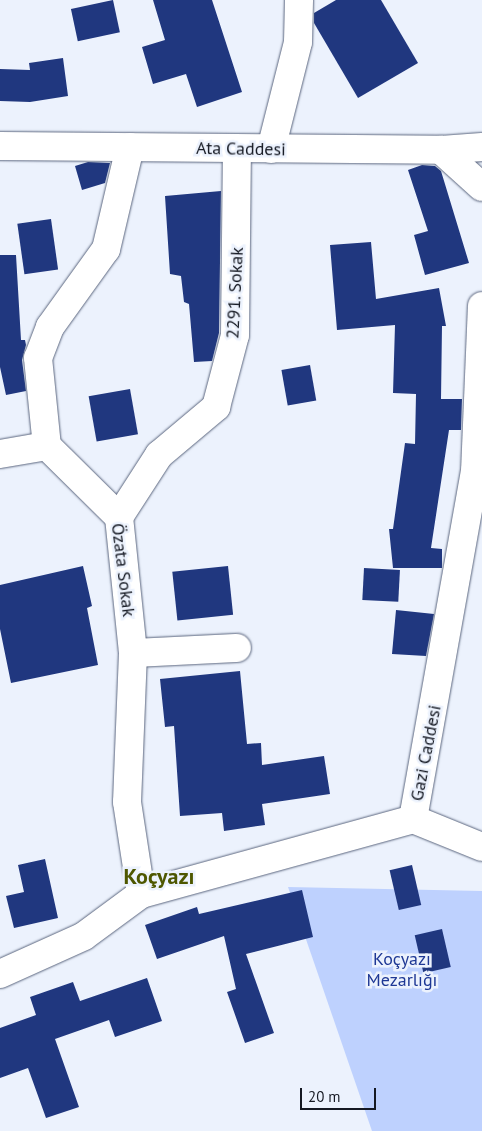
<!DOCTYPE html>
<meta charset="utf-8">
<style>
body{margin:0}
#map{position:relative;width:482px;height:1131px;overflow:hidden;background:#ecf2fd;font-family:"PT Sans",sans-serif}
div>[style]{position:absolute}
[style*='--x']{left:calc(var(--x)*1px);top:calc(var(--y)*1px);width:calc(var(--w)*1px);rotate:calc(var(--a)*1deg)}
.green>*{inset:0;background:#bed1fe}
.building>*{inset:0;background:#20377f;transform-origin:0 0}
.roads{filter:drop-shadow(0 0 1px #5b667f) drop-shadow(0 0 1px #5b667f)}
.minor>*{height:28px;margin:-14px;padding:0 14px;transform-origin:14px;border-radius:14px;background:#fff}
.tertiary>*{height:28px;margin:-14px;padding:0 14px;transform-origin:14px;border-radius:14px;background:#fff}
span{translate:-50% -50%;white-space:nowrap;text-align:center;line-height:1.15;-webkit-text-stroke:5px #ecf2fd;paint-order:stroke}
.street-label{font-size:18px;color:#151923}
.park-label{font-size:18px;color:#1e3895}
.district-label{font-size:22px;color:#4e5700;font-weight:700}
.scale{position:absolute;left:300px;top:1088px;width:76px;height:22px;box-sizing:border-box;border:2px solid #151923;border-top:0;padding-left:6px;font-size:15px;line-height:18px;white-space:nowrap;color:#151923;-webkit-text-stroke:4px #ecf2fd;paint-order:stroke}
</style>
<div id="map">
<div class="green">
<div style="clip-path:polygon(288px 887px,482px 891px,482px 1131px,372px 1131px)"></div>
</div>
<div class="building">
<div style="left:113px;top:0;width:33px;height:43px;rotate:78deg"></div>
<div style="clip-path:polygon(153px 0,212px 0,242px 92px,197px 107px,186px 74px,153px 84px,142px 47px,165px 40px)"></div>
<div style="clip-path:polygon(336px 0,381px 0,418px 63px,358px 98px,314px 23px,314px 13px)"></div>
<div style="clip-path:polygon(63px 58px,68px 96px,30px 102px,0 101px,0 69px,30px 70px,29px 63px)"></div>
<div style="clip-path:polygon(88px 162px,110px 163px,105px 183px,82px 190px,75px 166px)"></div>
<div style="clip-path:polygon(422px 165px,435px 166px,441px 171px,469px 263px,425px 275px,414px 235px,428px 231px,408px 170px)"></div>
<div style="clip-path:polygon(221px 191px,219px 333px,212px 361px,194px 362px,189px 304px,184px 302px,181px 276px,170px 274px,165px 196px)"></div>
<div style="left:51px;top:219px;width:51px;height:34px;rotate:82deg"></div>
<div style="clip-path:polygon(371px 242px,376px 299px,439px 288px,446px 326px,442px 326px,441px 399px,462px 399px,461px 430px,449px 430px,431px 548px,442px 549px,442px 568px,393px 568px,389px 529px,393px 529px,405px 443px,415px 444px,416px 394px,393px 393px,395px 325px,337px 330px,330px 245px)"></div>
<div style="clip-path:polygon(0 255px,16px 255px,21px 340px,25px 340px,26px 345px,22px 360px,26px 391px,6px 395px,0 367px)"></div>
<div style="left:310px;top:365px;width:36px;height:29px;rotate:80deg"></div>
<div style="left:130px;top:389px;width:46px;height:42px;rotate:80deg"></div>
<div style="clip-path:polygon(83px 566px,92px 606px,87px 608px,98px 665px,11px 683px,0 629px,0 585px)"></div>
<div style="left:228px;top:566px;width:49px;height:56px;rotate:84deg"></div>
<div style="left:364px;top:568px;width:36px;height:32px;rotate:3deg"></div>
<div style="clip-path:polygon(396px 610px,434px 614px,426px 656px,392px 654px)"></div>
<div style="clip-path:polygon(240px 671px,247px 744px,261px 743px,262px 765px,324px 756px,330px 794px,262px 804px,265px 825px,224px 831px,222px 813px,180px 816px,174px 726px,165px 727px,160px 679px)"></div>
<div style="clip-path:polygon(45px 859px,58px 918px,14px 928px,6px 896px,24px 892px,18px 865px)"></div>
<div style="left:412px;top:865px;width:41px;height:23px;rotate:77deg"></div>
<div style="clip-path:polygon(302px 890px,313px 937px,246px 954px,274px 1033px,245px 1043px,227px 992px,236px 989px,224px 936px,157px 959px,145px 925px,197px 907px,199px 914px)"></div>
<div style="left:442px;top:929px;width:39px;height:28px;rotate:77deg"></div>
<div style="clip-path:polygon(147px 978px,162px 1021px,115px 1037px,109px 1020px,55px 1039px,79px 1107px,46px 1118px,28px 1068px,0 1078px,0 1028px,36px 1015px,30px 997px,73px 982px,80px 1001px)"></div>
</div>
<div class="roads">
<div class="minor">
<div style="--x:130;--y:147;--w:105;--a:103.2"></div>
<div style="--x:106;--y:249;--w:96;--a:125.7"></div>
<div style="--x:50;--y:327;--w:33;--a:111"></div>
<div style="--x:38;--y:358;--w:88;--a:84.2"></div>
<div style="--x:47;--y:446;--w:101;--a:44.6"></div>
<div style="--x:119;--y:517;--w:137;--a:84.1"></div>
<div style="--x:133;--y:653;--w:149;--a:92.3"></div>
<div style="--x:127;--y:802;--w:93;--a:81.3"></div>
<div style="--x:271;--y:149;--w:110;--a:-75.8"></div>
<div style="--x:298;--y:42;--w:42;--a:-88.6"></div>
<div style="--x:441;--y:150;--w:55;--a:42.1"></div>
<div style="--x:0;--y:454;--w:48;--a:-9.7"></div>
<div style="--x:119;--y:517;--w:74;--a:-57.2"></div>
<div style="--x:159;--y:455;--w:75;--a:-40.1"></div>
<div style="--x:216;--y:407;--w:74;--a:-75.2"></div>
<div style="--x:235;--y:335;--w:186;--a:-89.4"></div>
<div style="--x:133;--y:653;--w:104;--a:-2.8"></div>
</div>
<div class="tertiary">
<div style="--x:0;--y:146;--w:441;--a:0.5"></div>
<div style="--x:441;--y:150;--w:41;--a:-4.2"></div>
<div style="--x:413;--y:819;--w:74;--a:22.1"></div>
<div style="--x:0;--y:974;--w:92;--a:-24.3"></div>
<div style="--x:84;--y:936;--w:71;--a:-36.4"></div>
<div style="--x:141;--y:894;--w:282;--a:-15.4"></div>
<div style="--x:413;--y:819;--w:352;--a:-79.9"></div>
<div style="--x:475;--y:472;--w:166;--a:-87.6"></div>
</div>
</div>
<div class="street-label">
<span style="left:241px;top:149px;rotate:1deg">Ata Caddesi</span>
<span style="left:235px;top:293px;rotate:-87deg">2291. Sokak</span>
<span style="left:123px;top:570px;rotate:83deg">Özata Sokak</span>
<span style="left:426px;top:753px;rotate:-79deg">Gazi Caddesi</span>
</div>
<div class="park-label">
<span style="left:402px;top:970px">Koçyazı<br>Mezarlığı</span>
</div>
<div class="district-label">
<span style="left:159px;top:877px">Koçyazı</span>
</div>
<div class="scale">20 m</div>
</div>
